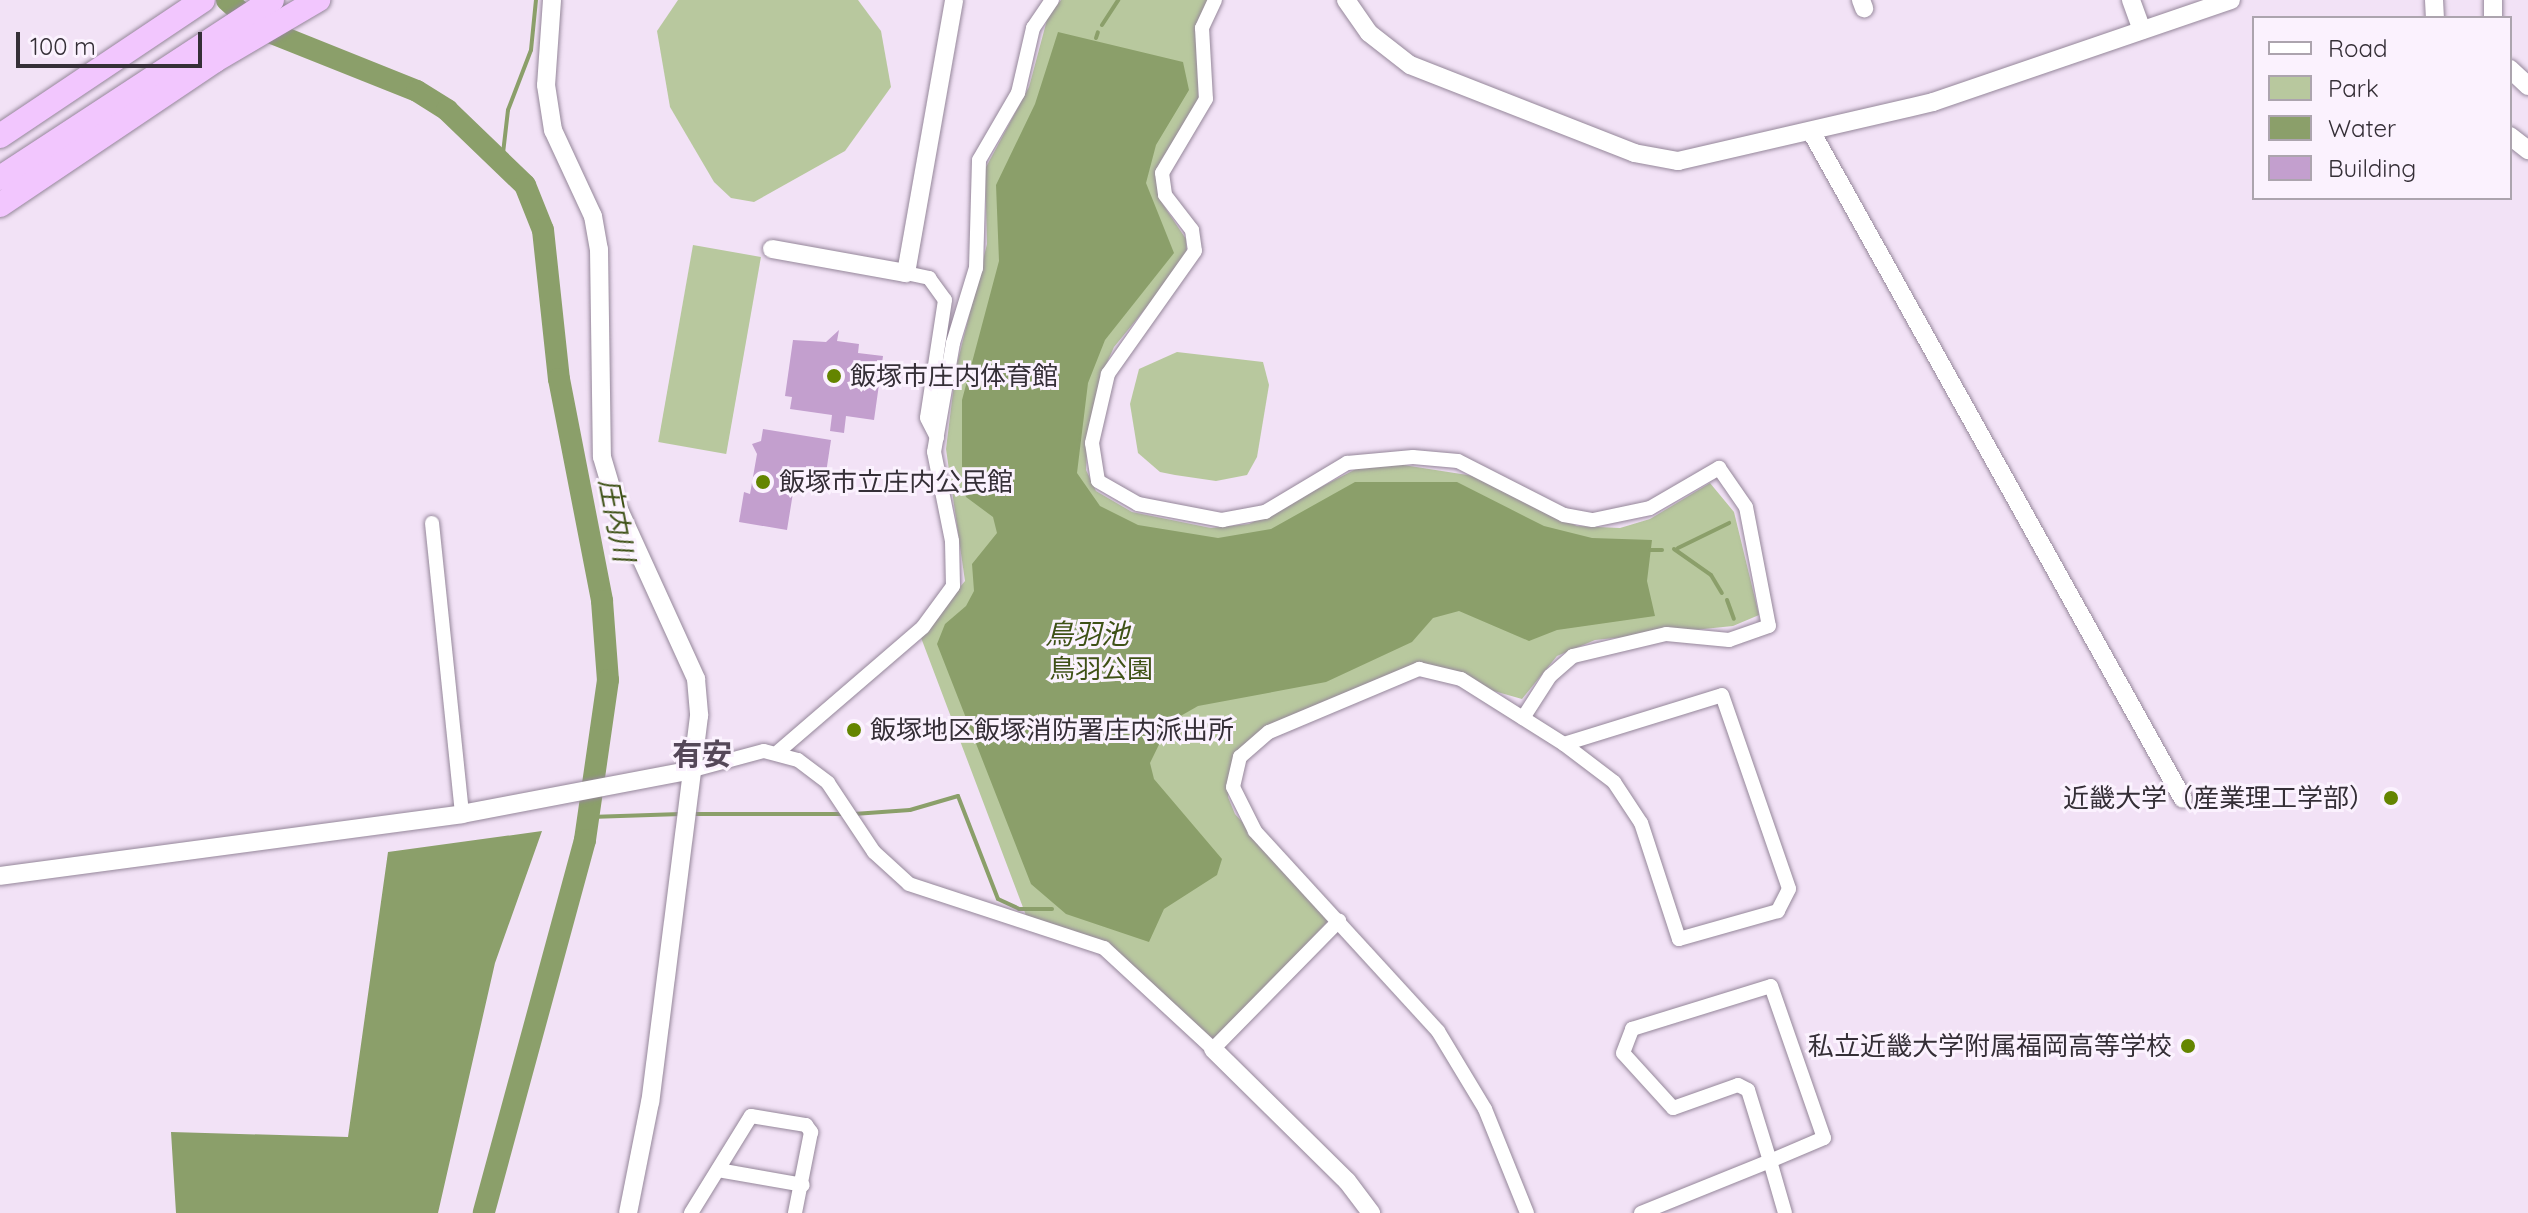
<!DOCTYPE html>
<meta charset="utf-8">
<style>
body{margin:0}
#map{position:relative;width:2528px;height:1213px;overflow:hidden;background:#f2e2f6;font-family:Quicksand,"Noto Sans JP",sans-serif}
div>[style]{position:absolute}
[style*='--x']{left:calc(var(--x)*1px);top:calc(var(--y)*1px);width:calc(var(--w)*1px);rotate:calc(var(--a)*1deg)}
.green>*{inset:0;background:#b8c89e;transform-origin:0 0}
.water>*{inset:0;background:#8b9f6a}
.stream>*{height:4px;margin:-2px;padding:0 2px;transform-origin:2px;border-radius:2px;background:#8b9f6a}
.river>*{height:22px;margin:-11px;padding:0 11px;transform-origin:11px;border-radius:11px;background:#8b9f6a}
.building>*{inset:0;background:#c39fce}
.roads{filter:drop-shadow(0 0 2px #95879a) drop-shadow(0 0 2px #95879a)}
.minor>*{height:14px;margin:-7px;padding:0 7px;transform-origin:7px;border-radius:7px;background:#fff}
.tertiary>*{height:18px;margin:-9px;padding:0 9px;transform-origin:9px;border-radius:9px;background:#fff}
.trunk>*{height:24px;margin:-12px;padding:0 12px;transform-origin:12px;border-radius:12px;background:#f2c6fe}
.dots>*{width:22px;height:22px;translate:-50% -50%;box-sizing:border-box;border:4px solid #fbf2fe;border-radius:50%}
span{translate:-50% -50%;white-space:nowrap;text-align:center;line-height:1.15;-webkit-text-stroke:6px #fbf2fe;paint-order:stroke}
.poi-label{font-size:26px;color:#352f37}
.left{translate:0 -50%;text-align:left}
.right{translate:-100% -50%;text-align:right}
.park-label{font-size:26px;color:#3f5116}
.water-label{font-size:28px;color:#3e5116;font-style:italic}
.quarter-label{font-size:30px;color:#554859;font-weight:700}
.legend{position:absolute;left:2252px;top:16px;width:260px;height:184px;box-sizing:border-box;background:#fbf2fe;border:2px solid #aca4ae;margin:0;padding:10px 14px;list-style:none;font-size:24px;color:#352f37}
.legend li{display:flex;align-items:center;gap:16px;height:40px}
.legend b{width:40px;border:2px solid #aca4ae}
.scale{position:absolute;left:16px;top:32px;width:186px;height:36px;box-sizing:border-box;border:4px solid #352f37;border-top:0;padding-left:10px;font-size:24px;line-height:28px;white-space:nowrap;color:#352f37;-webkit-text-stroke:6px #fbf2fe;paint-order:stroke}
</style>
<div id="map">
<div class="green">
<div style="clip-path:polygon(678px 0,858px 0,881px 31px,891px 87px,845px 151px,754px 202px,731px 198px,714px 182px,670px 107px,657px 31px)"></div>
<div style="clip-path:polygon(1061px 0,1208px 0,1196px 47px,1199px 104px,1161px 160px,1156px 181px,1162px 203px,1186px 239px,1187px 258px,1114px 347px,1101px 376px,1087px 448px,1086px 470px,1096px 491px,1132px 512px,1211px 528px,1249px 524px,1356px 469px,1397px 464px,1474px 476px,1577px 526px,1620px 528px,1650px 519px,1710px 483px,1734px 512px,1759px 615px,1733px 626px,1595px 640px,1557px 656px,1522px 699px,1409px 667px,1235px 757px,1228px 797px,1235px 814px,1330px 919px,1216px 1039px,1208px 1039px,1127px 961px,1027px 918px,920px 635px,965px 581px,946px 449px,956px 368px,987px 244px,985px 169px,1029px 87px,1048px 16px)"></div>
<div style="left:693px;top:245px;width:69px;height:200px;rotate:10deg"></div>
<div style="clip-path:polygon(1177px 352px,1263px 362px,1269px 385px,1257px 457px,1247px 475px,1216px 481px,1175px 475px,1160px 472px,1138px 453px,1130px 404px,1139px 369px)"></div>
</div>
<div class="water">
<div style="clip-path:polygon(1058px 32px,1183px 62px,1189px 90px,1156px 145px,1146px 183px,1174px 253px,1105px 340px,1088px 383px,1077px 473px,1100px 506px,1138px 525px,1218px 538px,1271px 529px,1355px 482px,1457px 482px,1544px 526px,1592px 538px,1652px 540px,1647px 581px,1655px 616px,1557px 630px,1529px 641px,1459px 611px,1433px 618px,1412px 642px,1326px 682px,1198px 706px,1170px 722px,1150px 763px,1154px 779px,1222px 859px,1217px 875px,1164px 909px,1149px 942px,1066px 914px,1031px 884px,937px 644px,945px 624px,966px 606px,974px 591px,972px 564px,997px 533px,993px 517px,966px 497px,962px 484px,962px 400px,999px 261px,996px 185px,1035px 104px)"></div>
<div style="clip-path:polygon(542px 831px,495px 963px,438px 1213px,176px 1213px,171px 1132px,348px 1137px,388px 852px)"></div>
</div>
<div class="stream">
<div style="--x:1102;--y:25;--w:30;--a:-57"></div>
<div style="--x:1096;--y:38;--w:6;--a:-72"></div>
<div style="--x:502;--y:162;--w:52;--a:-83.4"></div>
<div style="--x:508;--y:110;--w:64;--a:-69"></div>
<div style="--x:531;--y:50;--w:50;--a:-84.3"></div>
<div style="--x:1678;--y:548;--w:57;--a:-26.1"></div>
<div style="--x:1674;--y:549;--w:45;--a:35.1"></div>
<div style="--x:1711;--y:575;--w:21;--a:59"></div>
<div style="--x:1650;--y:550;--w:12;--a:0"></div>
<div style="--x:1727;--y:600;--w:20;--a:70"></div>
<div style="--x:690;--y:814;--w:155;--a:0"></div>
<div style="--x:854;--y:814;--w:56;--a:-4.1"></div>
<div style="--x:910;--y:810;--w:50;--a:-16.3"></div>
<div style="--x:958;--y:796;--w:110;--a:68.8"></div>
<div style="--x:998;--y:899;--w:23;--a:25"></div>
<div style="--x:1019;--y:909;--w:33;--a:0"></div>
<div style="--x:590;--y:817;--w:91;--a:-1.9"></div>
</div>
<div class="river">
<div style="--x:227;--y:0;--w:40;--a:42"></div>
<div style="--x:257;--y:27;--w:172;--a:21.8"></div>
<div style="--x:417;--y:91;--w:36;--a:32"></div>
<div style="--x:447;--y:110;--w:108;--a:43.9"></div>
<div style="--x:525;--y:185;--w:48;--a:68.2"></div>
<div style="--x:543;--y:230;--w:150;--a:83.9"></div>
<div style="--x:559;--y:379;--w:226;--a:79"></div>
<div style="--x:602;--y:601;--w:79;--a:85.7"></div>
<div style="--x:608;--y:680;--w:162;--a:98.2"></div>
<div style="--x:585;--y:840;--w:386;--a:105.2"></div>
</div>
<div class="building">
<div style="clip-path:polygon(839px 330px,837px 341px,859px 344px,858px 353px,883px 356px,874px 420px,846px 416px,844px 433px,830px 431px,832px 415px,790px 409px,792px 397px,785px 396px,793px 340px,826px 342px)"></div>
<div style="clip-path:polygon(763px 429px,831px 440px,826px 473px,797px 468px,787px 530px,739px 522px,744px 492px,750px 494px,757px 454px,752px 444px,761px 441px)"></div>
</div>
<div class="roads">
<div class="minor">
<div style="--x:1215;--y:0;--w:31;--a:115"></div>
<div style="--x:1202;--y:28;--w:71;--a:86.8"></div>
<div style="--x:1206;--y:99;--w:86;--a:120.7"></div>
<div style="--x:1162;--y:173;--w:22;--a:82"></div>
<div style="--x:1165;--y:195;--w:44;--a:52.4"></div>
<div style="--x:1192;--y:230;--w:21;--a:82"></div>
<div style="--x:1195;--y:251;--w:151;--a:125.3"></div>
<div style="--x:1108;--y:374;--w:71;--a:103.1"></div>
<div style="--x:1092;--y:443;--w:38;--a:81"></div>
<div style="--x:1098;--y:481;--w:46;--a:29.9"></div>
<div style="--x:1138;--y:504;--w:86;--a:10.8"></div>
<div style="--x:1222;--y:520;--w:44;--a:-10.5"></div>
<div style="--x:1265;--y:512;--w:96;--a:-30.9"></div>
<div style="--x:1347;--y:463;--w:66;--a:-5.2"></div>
<div style="--x:1413;--y:457;--w:45;--a:5.1"></div>
<div style="--x:1458;--y:461;--w:119;--a:27"></div>
<div style="--x:1564;--y:515;--w:29;--a:10"></div>
<div style="--x:1593;--y:520;--w:58;--a:-11.9"></div>
<div style="--x:1650;--y:508;--w:80;--a:-30.1"></div>
<div style="--x:1719;--y:468;--w:47;--a:55.3"></div>
<div style="--x:1746;--y:507;--w:121;--a:79.1"></div>
<div style="--x:1769;--y:626;--w:42;--a:160.7"></div>
<div style="--x:1729;--y:640;--w:63;--a:-174.6"></div>
<div style="--x:1666;--y:634;--w:96;--a:166.7"></div>
<div style="--x:1573;--y:656;--w:30;--a:139"></div>
<div style="--x:1550;--y:676;--w:50;--a:122.7"></div>
<div style="--x:906;--y:273;--w:24;--a:12"></div>
<div style="--x:929;--y:278;--w:27;--a:54"></div>
<div style="--x:945;--y:300;--w:119;--a:98.7"></div>
<div style="--x:927;--y:418;--w:22;--a:63"></div>
<div style="--x:432;--y:523;--w:293;--a:84.1"></div>
<div style="--x:1722;--y:695;--w:205;--a:70.9"></div>
<div style="--x:1789;--y:889;--w:25;--a:117"></div>
<div style="--x:1778;--y:911;--w:103;--a:164.2"></div>
<div style="--x:1679;--y:939;--w:122;--a:-108.1"></div>
<div style="--x:1641;--y:823;--w:49;--a:-123.4"></div>
<div style="--x:1614;--y:782;--w:63;--a:-142.8"></div>
<div style="--x:1564;--y:744;--w:165;--a:-17.2"></div>
<div style="--x:779;--y:751;--w:190;--a:-40.7"></div>
<div style="--x:923;--y:627;--w:51;--a:-53.8"></div>
<div style="--x:953;--y:586;--w:45;--a:-91.3"></div>
<div style="--x:952;--y:541;--w:91;--a:-101.4"></div>
<div style="--x:934;--y:452;--w:111;--a:-80.1"></div>
<div style="--x:953;--y:343;--w:78;--a:-73"></div>
<div style="--x:976;--y:268;--w:108;--a:-88.4"></div>
<div style="--x:979;--y:160;--w:78;--a:-59.8"></div>
<div style="--x:1018;--y:93;--w:67;--a:-77"></div>
<div style="--x:1033;--y:28;--w:34;--a:-56"></div>
<div style="--x:693;--y:770;--w:73;--a:-15"></div>
<div style="--x:764;--y:751;--w:35;--a:15"></div>
<div style="--x:798;--y:760;--w:38;--a:37"></div>
<div style="--x:828;--y:783;--w:83;--a:56.3"></div>
<div style="--x:874;--y:852;--w:47;--a:42.4"></div>
<div style="--x:909;--y:884;--w:205;--a:18.2"></div>
<div style="--x:1104;--y:948;--w:149;--a:42.8"></div>
<div style="--x:1213;--y:1049;--w:180;--a:-45.5"></div>
<div style="--x:1771;--y:986;--w:161;--a:70.8"></div>
<div style="--x:1824;--y:1138;--w:59;--a:156.9"></div>
<div style="--x:1770;--y:1161;--w:74;--a:-107.2"></div>
<div style="--x:1748;--y:1090;--w:11;--a:-153"></div>
<div style="--x:1738;--y:1085;--w:69;--a:160.5"></div>
<div style="--x:1673;--y:1108;--w:74;--a:-132.3"></div>
<div style="--x:1623;--y:1053;--w:26;--a:-69"></div>
<div style="--x:1632;--y:1029;--w:145;--a:-17.2"></div>
<div style="--x:718;--y:1170;--w:86;--a:10"></div>
<div style="--x:691;--y:1213;--w:114;--a:-58.3"></div>
<div style="--x:751;--y:1116;--w:56;--a:9.3"></div>
<div style="--x:806;--y:1125;--w:9;--a:54"></div>
<div style="--x:811;--y:1132;--w:83;--a:101.2"></div>
<div style="--x:1527;--y:1213;--w:112;--a:-112"></div>
<div style="--x:1485;--y:1109;--w:91;--a:-121.1"></div>
<div style="--x:1438;--y:1031;--w:271;--a:-132.5"></div>
<div style="--x:1255;--y:831;--w:49;--a:-116.6"></div>
<div style="--x:1233;--y:787;--w:31;--a:-77"></div>
<div style="--x:1240;--y:757;--w:38;--a:-41"></div>
<div style="--x:1269;--y:732;--w:163;--a:-22.8"></div>
<div style="--x:1419;--y:669;--w:43;--a:13.4"></div>
<div style="--x:1461;--y:679;--w:122;--a:32.3"></div>
<div style="--x:1641;--y:1213;--w:139;--a:-22"></div>
<div style="--x:1770;--y:1161;--w:54;--a:73.9"></div>
</div>
<div class="tertiary">
<div style="--x:552;--y:0;--w:85;--a:94"></div>
<div style="--x:546;--y:85;--w:46;--a:81.2"></div>
<div style="--x:553;--y:130;--w:95;--a:65.1"></div>
<div style="--x:593;--y:216;--w:34;--a:80"></div>
<div style="--x:599;--y:249;--w:208;--a:89.2"></div>
<div style="--x:602;--y:457;--w:46;--a:73.5"></div>
<div style="--x:615;--y:501;--w:196;--a:65.5"></div>
<div style="--x:696;--y:679;--w:37;--a:85"></div>
<div style="--x:699;--y:716;--w:389;--a:97.2"></div>
<div style="--x:650;--y:1102;--w:113;--a:101.2"></div>
<div style="--x:1346;--y:0;--w:40;--a:55.1"></div>
<div style="--x:1369;--y:33;--w:52;--a:38"></div>
<div style="--x:1410;--y:65;--w:241;--a:21.4"></div>
<div style="--x:1634;--y:153;--w:45;--a:10.3"></div>
<div style="--x:1678;--y:161;--w:262;--a:-13"></div>
<div style="--x:1933;--y:102;--w:315;--a:-18.9"></div>
<div style="--x:1861;--y:0;--w:9;--a:69"></div>
<div style="--x:2131;--y:0;--w:32;--a:70"></div>
<div style="--x:2434;--y:0;--w:18;--a:87"></div>
<div style="--x:2493;--y:0;--w:18;--a:90"></div>
<div style="--x:2510;--y:69;--w:25;--a:43"></div>
<div style="--x:1812;--y:133;--w:762;--a:60.88"></div>
<div style="--x:2510;--y:136;--w:23;--a:38"></div>
<div style="--x:772;--y:249;--w:136;--a:10.2"></div>
<div style="--x:906;--y:273;--w:277;--a:-80"></div>
<div style="--x:0;--y:876;--w:466;--a:-7.6"></div>
<div style="--x:462;--y:814;--w:235;--a:-10.8"></div>
<div style="--x:1213;--y:1049;--w:188;--a:44.6"></div>
<div style="--x:1347;--y:1181;--w:40;--a:53"></div>
</div>
<div class="trunk">
<div style="--x:0;--y:136;--w:244;--a:-33.8"></div>
<div style="--x:0;--y:178;--w:325;--a:-33.2"></div>
<div style="--x:0;--y:205;--w:258;--a:-33.9"></div>
<div style="--x:214;--y:61;--w:121;--a:-30.4"></div>
</div>
</div>
<div class="dots">
<div style="left:834px;top:376px;background:#648500"></div>
<div style="left:763px;top:482px;background:#648500"></div>
<div style="left:854px;top:730px;background:#648500"></div>
<div style="left:2391px;top:798px;background:#648500"></div>
<div style="left:2188px;top:1046px;background:#648500"></div>
</div>
<div class="poi-label">
<span class="left" style="left:850px;top:376px">飯塚市庄内体育館</span>
<span class="left" style="left:779px;top:482px">飯塚市立庄内公民館</span>
<span class="left" style="left:870px;top:730px">飯塚地区飯塚消防署庄内派出所</span>
<span class="right" style="left:2375px;top:798px">近畿大学（産業理工学部）</span>
<span class="right" style="left:2172px;top:1046px">私立近畿大学附属福岡高等学校</span>
</div>
<div class="park-label">
<span style="left:1101px;top:669px">鳥羽公園</span>
</div>
<div class="water-label">
<span style="left:617px;top:520px;rotate:79deg">庄内川</span>
<span style="left:1087px;top:634px">鳥羽池</span>
</div>
<div class="quarter-label">
<span style="left:702px;top:754px">有安</span>
</div>
<ul class="legend">
<li><b style="height:10px;background:#fff"></b>Road</li>
<li><b style="height:22px;background:#b8c89e"></b>Park</li>
<li><b style="height:22px;background:#8b9f6a"></b>Water</li>
<li><b style="height:22px;background:#c39fce"></b>Building</li>
</ul>
<div class="scale">100 m</div>
</div>
